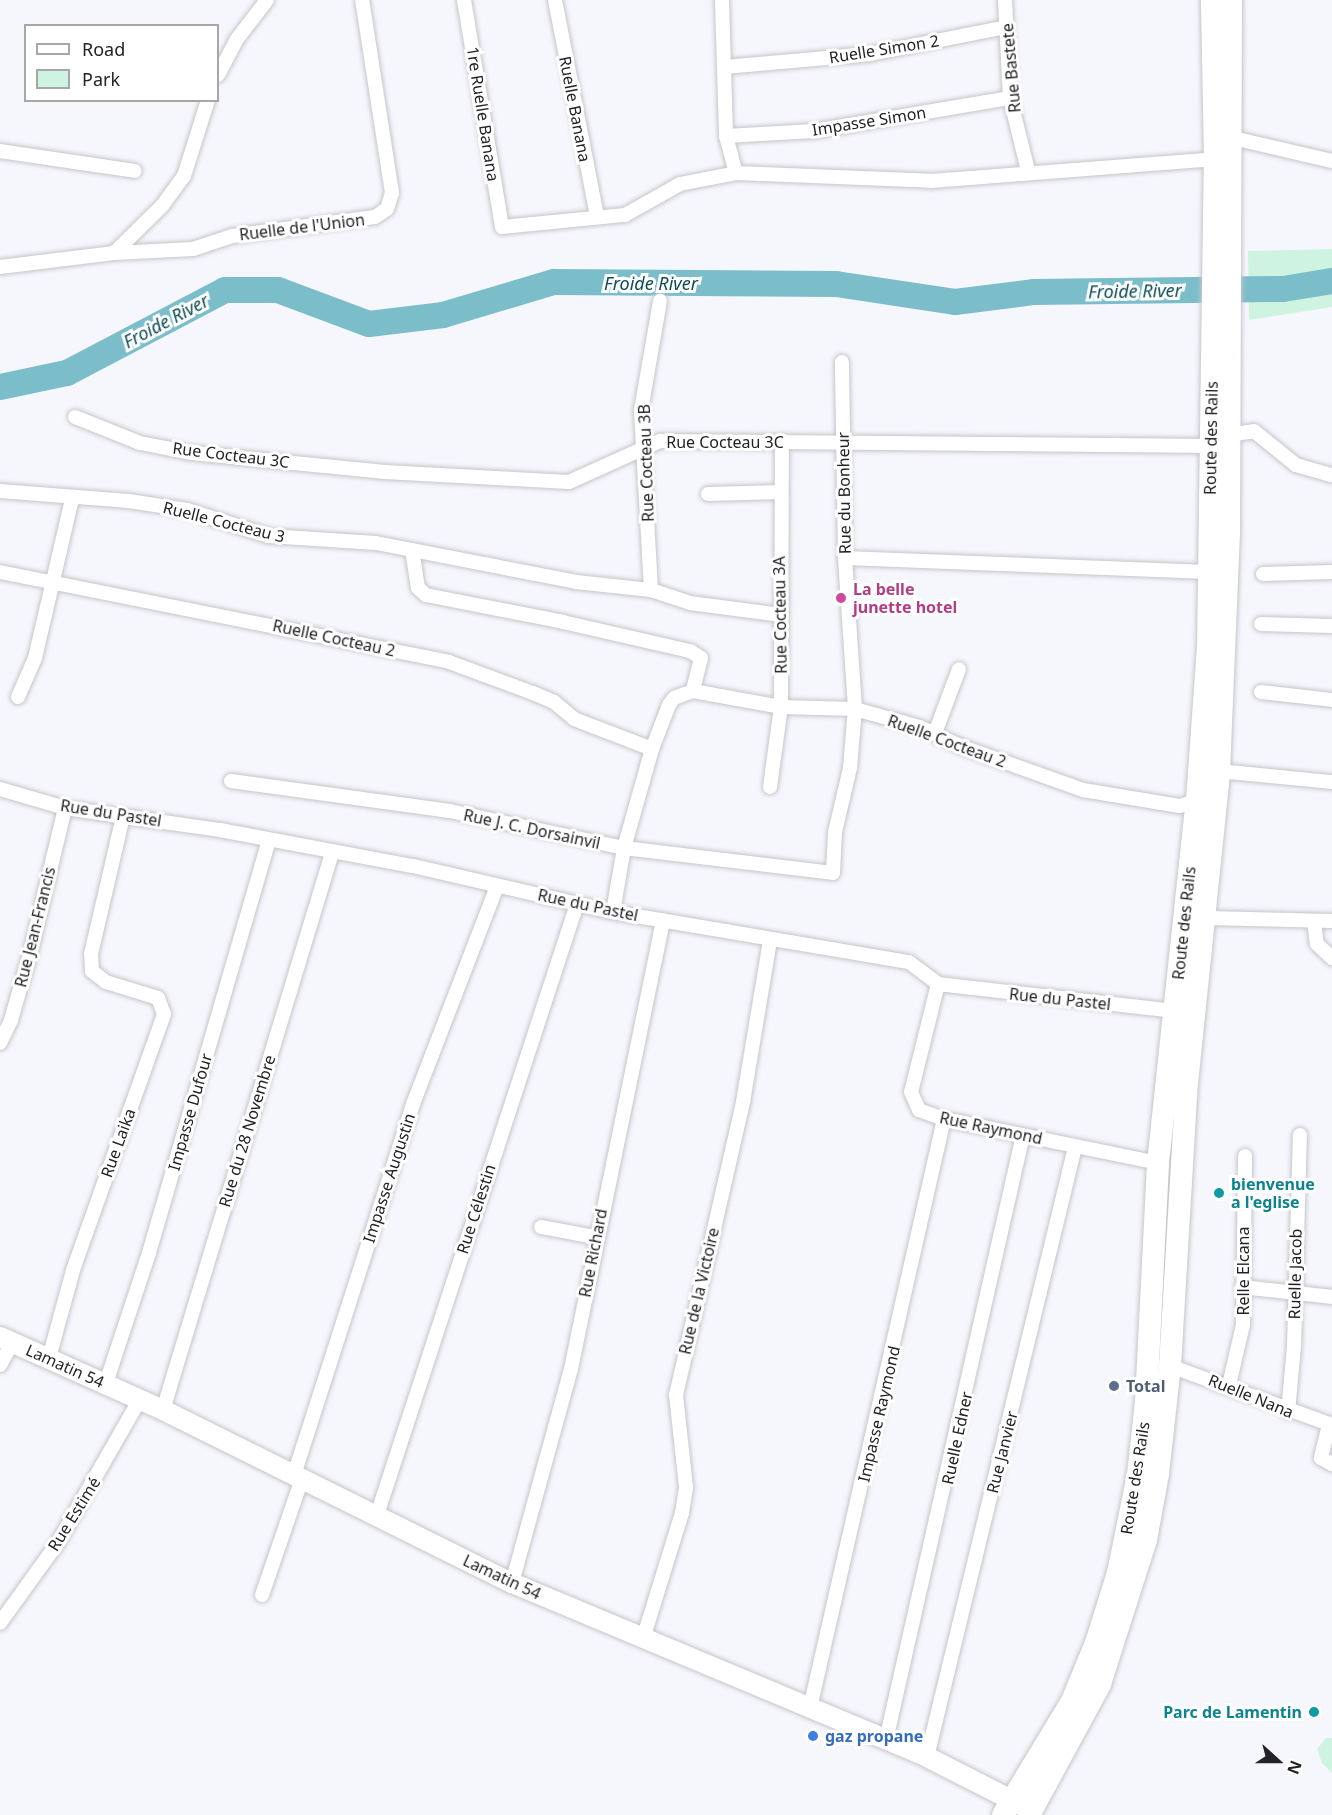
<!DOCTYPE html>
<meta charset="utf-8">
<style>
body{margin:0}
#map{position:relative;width:1332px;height:1815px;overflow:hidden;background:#f6f6fd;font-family:"Noto Sans",sans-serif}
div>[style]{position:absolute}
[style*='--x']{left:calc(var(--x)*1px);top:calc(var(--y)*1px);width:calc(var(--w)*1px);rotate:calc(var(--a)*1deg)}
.green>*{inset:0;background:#cef4e1}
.river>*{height:26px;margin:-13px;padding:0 13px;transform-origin:13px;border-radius:13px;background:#7bbeca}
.roads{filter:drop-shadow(0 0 2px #c5c5cb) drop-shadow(0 0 2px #c5c5cb)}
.street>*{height:14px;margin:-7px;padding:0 7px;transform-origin:7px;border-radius:7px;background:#fff}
.secondary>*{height:20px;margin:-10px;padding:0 10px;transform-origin:10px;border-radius:10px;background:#fff}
.primary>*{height:22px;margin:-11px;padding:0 11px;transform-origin:11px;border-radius:11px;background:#fff}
.dots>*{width:16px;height:16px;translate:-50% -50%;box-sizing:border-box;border:3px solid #fff;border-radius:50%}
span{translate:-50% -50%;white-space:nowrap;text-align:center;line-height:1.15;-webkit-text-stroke:6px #fff;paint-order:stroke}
.street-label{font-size:16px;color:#232325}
.hotel-label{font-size:16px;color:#b23c85;font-weight:700}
.left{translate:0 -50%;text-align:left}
.culture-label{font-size:16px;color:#0d838f;font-weight:700}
.right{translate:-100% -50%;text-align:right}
.service-label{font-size:16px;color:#4e5e75;font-weight:700}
.shop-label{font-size:16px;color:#366cbe;font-weight:700}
.water-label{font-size:18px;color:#0e4b54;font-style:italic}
.legend{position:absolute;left:24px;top:24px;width:195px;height:78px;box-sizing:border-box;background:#fff;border:2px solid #a7a7a8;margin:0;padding:8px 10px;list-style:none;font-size:18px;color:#232325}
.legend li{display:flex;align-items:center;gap:12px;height:30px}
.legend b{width:30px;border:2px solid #a7a7a8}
.north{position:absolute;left:1248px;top:1731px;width:60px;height:60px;-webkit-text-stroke:4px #fff;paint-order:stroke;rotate:111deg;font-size:16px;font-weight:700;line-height:24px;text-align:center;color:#232325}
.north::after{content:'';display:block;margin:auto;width:21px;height:27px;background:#232325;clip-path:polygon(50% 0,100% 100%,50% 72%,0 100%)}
</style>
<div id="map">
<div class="green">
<div style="clip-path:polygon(1332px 249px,1332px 307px,1249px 320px,1248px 251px)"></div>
<div style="clip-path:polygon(1326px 1738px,1332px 1738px,1332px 1773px,1322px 1763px,1317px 1749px)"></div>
</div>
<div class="river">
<div style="--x:0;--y:387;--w:68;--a:-11.8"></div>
<div style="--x:67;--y:373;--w:178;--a:-27.7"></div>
<div style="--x:225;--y:290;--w:53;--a:0"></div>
<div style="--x:278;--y:290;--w:97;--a:20.5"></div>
<div style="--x:369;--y:324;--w:75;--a:-6.9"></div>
<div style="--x:443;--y:315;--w:116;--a:-16.6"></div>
<div style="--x:554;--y:282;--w:282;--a:0.4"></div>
<div style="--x:836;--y:284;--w:120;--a:8.6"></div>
<div style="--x:955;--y:302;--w:80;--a:-7.2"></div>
<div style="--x:1034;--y:292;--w:249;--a:-0.7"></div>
<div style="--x:1283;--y:289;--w:50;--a:-9.3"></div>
</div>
<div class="roads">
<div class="street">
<div style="--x:464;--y:0;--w:230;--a:80.5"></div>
<div style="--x:502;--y:227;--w:124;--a:-5.6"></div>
<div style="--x:625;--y:215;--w:63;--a:-29.4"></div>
<div style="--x:680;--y:184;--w:57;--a:-11.1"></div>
<div style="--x:736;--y:173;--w:195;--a:2.3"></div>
<div style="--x:931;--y:181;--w:285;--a:-4.4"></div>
<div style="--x:555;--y:0;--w:221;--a:79"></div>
<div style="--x:722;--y:0;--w:136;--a:88.3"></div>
<div style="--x:726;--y:136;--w:38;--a:75"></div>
<div style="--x:1005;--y:0;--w:98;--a:87.1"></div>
<div style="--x:1010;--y:98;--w:75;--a:76.1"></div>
<div style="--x:725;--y:67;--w:146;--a:-5.1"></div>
<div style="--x:870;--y:54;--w:139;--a:-11.2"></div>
<div style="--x:218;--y:75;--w:41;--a:-62.2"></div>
<div style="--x:237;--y:39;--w:49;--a:-52.4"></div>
<div style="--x:726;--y:136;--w:88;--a:-3.3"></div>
<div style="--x:814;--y:131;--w:199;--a:-9.6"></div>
<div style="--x:1233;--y:138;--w:102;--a:13.1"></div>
<div style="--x:0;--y:151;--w:136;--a:8.4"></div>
<div style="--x:114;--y:253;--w:79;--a:-2.9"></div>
<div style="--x:193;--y:249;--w:41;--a:-18.4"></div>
<div style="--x:232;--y:236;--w:144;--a:-7.6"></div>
<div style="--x:375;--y:217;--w:14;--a:-34"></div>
<div style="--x:387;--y:209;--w:17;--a:-73"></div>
<div style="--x:392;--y:193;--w:195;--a:-98.8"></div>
<div style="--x:0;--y:267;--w:115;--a:-7"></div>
<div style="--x:114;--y:253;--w:67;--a:-44.4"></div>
<div style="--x:162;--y:206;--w:37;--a:-54"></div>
<div style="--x:184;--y:176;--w:80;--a:-72.5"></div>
<div style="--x:75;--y:417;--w:70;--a:21.8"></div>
<div style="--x:140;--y:443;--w:53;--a:10.9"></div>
<div style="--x:192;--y:453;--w:194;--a:5.6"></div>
<div style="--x:385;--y:472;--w:184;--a:3.1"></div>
<div style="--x:569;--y:482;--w:100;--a:-24.3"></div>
<div style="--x:660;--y:441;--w:551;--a:0.52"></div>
<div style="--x:1227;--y:435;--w:27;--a:-8"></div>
<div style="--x:1254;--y:431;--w:54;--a:39"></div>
<div style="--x:1296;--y:465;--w:37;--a:16"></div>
<div style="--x:0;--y:491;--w:129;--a:4.4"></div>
<div style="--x:129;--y:501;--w:59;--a:8.8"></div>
<div style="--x:187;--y:510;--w:86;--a:17.6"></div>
<div style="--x:269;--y:536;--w:107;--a:3.7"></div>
<div style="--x:376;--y:543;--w:204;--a:11"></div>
<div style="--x:576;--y:582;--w:75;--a:6.1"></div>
<div style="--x:651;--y:590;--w:41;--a:18.4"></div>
<div style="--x:690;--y:603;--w:92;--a:7.5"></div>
<div style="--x:708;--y:494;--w:73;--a:-1.6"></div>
<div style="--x:412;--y:550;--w:38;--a:81"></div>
<div style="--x:418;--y:588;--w:11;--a:41"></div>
<div style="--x:426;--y:595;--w:140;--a:11.1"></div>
<div style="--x:563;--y:622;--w:130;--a:12.9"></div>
<div style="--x:690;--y:651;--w:13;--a:32"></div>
<div style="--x:701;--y:658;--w:34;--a:104"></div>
<div style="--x:693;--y:691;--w:20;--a:160"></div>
<div style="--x:674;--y:698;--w:9;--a:126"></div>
<div style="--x:669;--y:705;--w:47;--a:111.1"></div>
<div style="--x:652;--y:749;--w:103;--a:105.8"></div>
<div style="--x:624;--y:848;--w:65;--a:99.8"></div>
<div style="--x:845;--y:558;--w:364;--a:2.2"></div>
<div style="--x:0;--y:572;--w:458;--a:11.3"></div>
<div style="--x:449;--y:662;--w:90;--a:20.3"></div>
<div style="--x:533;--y:693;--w:23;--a:23"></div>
<div style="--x:554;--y:702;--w:26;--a:40"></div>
<div style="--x:574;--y:719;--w:84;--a:21"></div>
<div style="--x:1263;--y:574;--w:69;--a:-1.7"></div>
<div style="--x:651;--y:590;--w:180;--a:-93.2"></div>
<div style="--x:641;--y:410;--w:111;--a:-80.1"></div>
<div style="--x:1261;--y:624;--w:71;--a:1.6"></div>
<div style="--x:693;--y:691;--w:89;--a:10.3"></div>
<div style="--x:781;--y:707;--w:74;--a:1.5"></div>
<div style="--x:855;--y:709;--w:67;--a:15.5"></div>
<div style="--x:920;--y:727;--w:44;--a:25.4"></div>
<div style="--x:960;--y:746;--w:131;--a:19.7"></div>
<div style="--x:1083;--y:790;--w:98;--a:9.4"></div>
<div style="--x:1180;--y:806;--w:18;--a:-19"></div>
<div style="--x:1261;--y:692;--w:71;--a:6.4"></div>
<div style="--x:18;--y:697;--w:43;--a:-66.4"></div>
<div style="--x:35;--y:658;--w:163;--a:-76.9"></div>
<div style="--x:935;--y:733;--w:68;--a:-69.4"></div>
<div style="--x:1219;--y:771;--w:114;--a:5.6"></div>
<div style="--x:231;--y:781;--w:221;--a:7.8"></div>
<div style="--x:450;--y:811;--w:178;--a:12"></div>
<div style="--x:624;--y:848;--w:210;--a:6.8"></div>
<div style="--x:833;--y:873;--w:41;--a:-87.2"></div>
<div style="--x:835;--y:832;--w:66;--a:-76.8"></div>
<div style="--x:850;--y:768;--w:59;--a:-85.2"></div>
<div style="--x:855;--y:709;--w:151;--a:-93.8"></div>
<div style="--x:845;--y:558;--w:196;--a:-90.9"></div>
<div style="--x:770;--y:787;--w:81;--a:-82.2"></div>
<div style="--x:781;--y:707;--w:266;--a:-89.8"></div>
<div style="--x:0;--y:789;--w:68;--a:16.3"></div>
<div style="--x:65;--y:808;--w:157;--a:8.1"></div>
<div style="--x:220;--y:830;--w:196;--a:10.6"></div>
<div style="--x:413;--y:866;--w:205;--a:13"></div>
<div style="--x:613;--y:912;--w:300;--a:9.6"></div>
<div style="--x:909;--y:962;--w:36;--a:37"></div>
<div style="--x:938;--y:984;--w:238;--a:6.5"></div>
<div style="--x:1207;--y:918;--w:125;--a:1.4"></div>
<div style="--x:1314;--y:921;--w:23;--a:83"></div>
<div style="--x:1317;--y:944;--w:21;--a:43"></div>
<div style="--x:938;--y:984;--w:111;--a:104"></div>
<div style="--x:911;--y:1092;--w:20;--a:66"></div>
<div style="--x:919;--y:1110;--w:27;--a:20"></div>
<div style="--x:944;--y:1119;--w:218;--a:11.6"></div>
<div style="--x:0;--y:1043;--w:25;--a:-64"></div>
<div style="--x:11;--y:1020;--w:69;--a:-73.9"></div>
<div style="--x:30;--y:954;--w:150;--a:-76.5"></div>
<div style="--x:541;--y:1227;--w:55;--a:10.5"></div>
<div style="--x:1242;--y:1287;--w:91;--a:6.3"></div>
<div style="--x:49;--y:1358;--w:91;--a:-74.7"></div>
<div style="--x:73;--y:1270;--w:272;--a:-70.4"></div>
<div style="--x:164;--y:1014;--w:17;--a:-111"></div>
<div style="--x:158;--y:998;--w:54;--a:-162.9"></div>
<div style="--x:106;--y:982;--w:18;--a:-142"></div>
<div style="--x:92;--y:971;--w:17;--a:-93"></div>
<div style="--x:91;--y:954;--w:142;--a:-76.9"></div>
<div style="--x:0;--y:1365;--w:26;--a:-61"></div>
<div style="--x:1170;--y:1366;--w:172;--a:20"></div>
<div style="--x:106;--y:1383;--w:137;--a:-71.7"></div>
<div style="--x:149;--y:1253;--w:430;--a:-73.8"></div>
<div style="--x:1229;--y:1385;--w:62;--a:-76.9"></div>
<div style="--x:1243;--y:1325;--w:169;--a:-89.3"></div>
<div style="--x:163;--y:1410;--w:582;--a:-73.12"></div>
<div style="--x:1288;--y:1412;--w:66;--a:-84.8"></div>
<div style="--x:1294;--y:1346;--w:211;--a:-88.4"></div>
<div style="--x:1329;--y:1425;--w:34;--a:104"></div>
<div style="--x:1321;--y:1458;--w:13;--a:29"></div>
<div style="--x:294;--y:1475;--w:390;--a:-72.2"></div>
<div style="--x:413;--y:1104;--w:234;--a:-68.9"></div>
<div style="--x:377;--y:1515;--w:643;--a:-71.88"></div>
<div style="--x:512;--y:1583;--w:222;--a:-74.6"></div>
<div style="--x:571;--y:1369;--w:458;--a:-78.4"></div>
<div style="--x:262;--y:1595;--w:123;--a:-71"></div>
<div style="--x:0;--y:1623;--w:97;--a:-54.2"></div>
<div style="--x:57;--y:1544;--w:165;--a:-60.2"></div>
<div style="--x:643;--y:1639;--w:132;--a:-72.8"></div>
<div style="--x:682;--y:1513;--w:26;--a:-81"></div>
<div style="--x:686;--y:1487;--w:93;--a:-96.2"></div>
<div style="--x:676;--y:1395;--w:301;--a:-77.1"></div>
<div style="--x:743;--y:1102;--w:164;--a:-80.5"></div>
<div style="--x:810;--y:1708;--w:604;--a:-77.18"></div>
<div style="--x:886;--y:1740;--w:620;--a:-77.24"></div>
<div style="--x:927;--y:1757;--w:628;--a:-76.36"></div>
</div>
<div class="secondary">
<div style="--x:0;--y:1337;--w:179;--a:24.1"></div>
<div style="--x:163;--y:1410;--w:390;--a:26.4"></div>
<div style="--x:512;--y:1583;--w:450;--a:22.7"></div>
<div style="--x:927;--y:1757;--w:110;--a:27"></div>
</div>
<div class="primary">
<div style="--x:1003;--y:1815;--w:133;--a:-58.8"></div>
<div style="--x:1072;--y:1701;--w:63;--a:-67.5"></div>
<div style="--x:1096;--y:1643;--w:73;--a:-72.6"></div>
<div style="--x:1118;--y:1573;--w:100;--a:-78.5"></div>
<div style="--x:1138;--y:1475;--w:74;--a:-83.8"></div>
<div style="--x:1146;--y:1401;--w:238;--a:-87.1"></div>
<div style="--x:1158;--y:1163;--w:365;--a:-83.9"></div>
<div style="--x:1197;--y:800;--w:152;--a:-85.9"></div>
<div style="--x:1208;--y:648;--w:489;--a:-89.2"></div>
<div style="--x:1215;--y:159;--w:159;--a:-91.1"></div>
<div style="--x:1029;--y:1815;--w:149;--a:-61.5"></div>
<div style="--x:1100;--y:1684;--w:151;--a:-72.3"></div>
<div style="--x:1146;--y:1540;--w:67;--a:-79.7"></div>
<div style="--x:1158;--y:1474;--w:109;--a:-83.7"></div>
<div style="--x:1170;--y:1366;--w:273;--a:-86.6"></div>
<div style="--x:1186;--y:1093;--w:324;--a:-84.1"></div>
<div style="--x:1219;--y:771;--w:240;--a:-87.6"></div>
<div style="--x:1229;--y:531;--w:531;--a:-89.78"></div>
</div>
</div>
<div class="dots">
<div style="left:841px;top:598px;background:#d1479c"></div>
<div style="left:1219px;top:1193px;background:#0f9aa8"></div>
<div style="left:1114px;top:1386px;background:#5c6f8a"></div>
<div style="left:1314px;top:1712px;background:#0f9aa8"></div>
<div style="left:813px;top:1736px;background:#3f7fe0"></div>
</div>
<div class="street-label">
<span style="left:884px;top:49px;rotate:-9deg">Ruelle Simon 2</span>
<span style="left:1011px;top:68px;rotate:-95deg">Rue Bastete</span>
<span style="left:575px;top:109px;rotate:79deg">Ruelle Banana</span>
<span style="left:483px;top:114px;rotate:81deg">1re Ruelle Banana</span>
<span style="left:869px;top:121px;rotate:-9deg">Impasse Simon</span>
<span style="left:302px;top:227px;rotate:-7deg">Ruelle de l'Union</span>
<span style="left:1211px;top:438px;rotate:-89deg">Route des Rails</span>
<span style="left:725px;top:442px">Rue Cocteau 3C</span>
<span style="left:231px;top:455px;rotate:7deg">Rue Cocteau 3C</span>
<span style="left:646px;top:463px;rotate:-92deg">Rue Cocteau 3B</span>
<span style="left:844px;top:493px;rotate:-91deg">Rue du Bonheur</span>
<span style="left:224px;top:522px;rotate:14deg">Ruelle Cocteau 3</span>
<span style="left:780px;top:615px;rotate:-91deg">Rue Cocteau 3A</span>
<span style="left:334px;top:638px;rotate:12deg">Ruelle Cocteau 2</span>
<span style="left:947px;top:741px;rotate:20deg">Ruelle Cocteau 2</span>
<span style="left:111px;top:813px;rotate:9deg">Rue du Pastel</span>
<span style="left:532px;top:829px;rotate:12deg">Rue J. C. Dorsainvil</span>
<span style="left:588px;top:905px;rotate:12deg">Rue du Pastel</span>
<span style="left:1184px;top:923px;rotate:-84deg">Route des Rails</span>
<span style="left:35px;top:927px;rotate:-76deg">Rue Jean-Francis</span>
<span style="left:1060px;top:999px;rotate:6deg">Rue du Pastel</span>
<span style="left:190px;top:1112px;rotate:-74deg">Impasse Dufour</span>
<span style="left:991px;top:1128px;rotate:12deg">Rue Raymond</span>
<span style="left:247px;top:1131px;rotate:-73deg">Rue du 28 Novembre</span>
<span style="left:118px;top:1143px;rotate:-70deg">Rue Laika</span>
<span style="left:389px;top:1178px;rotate:-72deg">Impasse Augustin</span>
<span style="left:476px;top:1209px;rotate:-72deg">Rue Célestin</span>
<span style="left:593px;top:1253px;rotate:-79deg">Rue Richard</span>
<span style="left:1243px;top:1271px;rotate:-90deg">Relle Elcana</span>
<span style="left:1295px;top:1274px;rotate:-89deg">Ruelle Jacob</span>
<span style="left:699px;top:1291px;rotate:-77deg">Rue de la Victoire</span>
<span style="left:65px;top:1366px;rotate:24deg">Lamatin 54</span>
<span style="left:1251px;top:1396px;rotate:22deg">Ruelle Nana</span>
<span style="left:879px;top:1414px;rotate:-77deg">Impasse Raymond</span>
<span style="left:957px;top:1438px;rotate:-78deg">Ruelle Edner</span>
<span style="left:1002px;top:1452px;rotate:-76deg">Rue Janvier</span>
<span style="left:1135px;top:1478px;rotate:-81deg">Route des Rails</span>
<span style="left:74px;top:1514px;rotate:-58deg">Rue Estimé</span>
<span style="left:502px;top:1577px;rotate:25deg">Lamatin 54</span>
</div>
<div class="hotel-label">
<span class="left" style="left:853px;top:598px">La belle<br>junette hotel</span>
</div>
<div class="culture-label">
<span class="left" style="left:1231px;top:1193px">bienvenue<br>a l'eglise</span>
<span class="right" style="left:1302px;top:1712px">Parc de Lamentin</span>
</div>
<div class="service-label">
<span class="left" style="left:1126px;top:1386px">Total</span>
</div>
<div class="shop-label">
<span class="left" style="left:825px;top:1736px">gaz propane</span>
</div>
<div class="water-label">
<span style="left:651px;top:283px">Froide River</span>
<span style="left:1135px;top:291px;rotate:-1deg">Froide River</span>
<span style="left:166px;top:321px;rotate:-28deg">Froide River</span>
</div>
<ul class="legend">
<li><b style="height:8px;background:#fff"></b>Road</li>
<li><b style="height:16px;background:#cef4e1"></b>Park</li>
</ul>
<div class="north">N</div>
</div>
